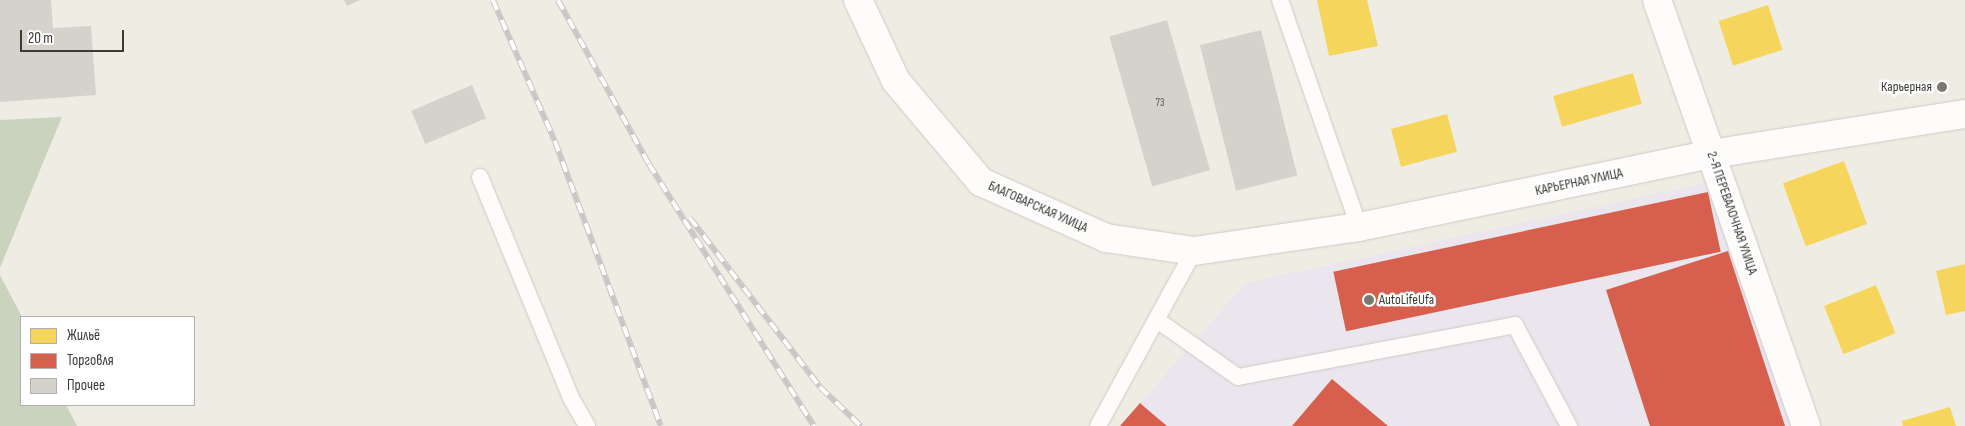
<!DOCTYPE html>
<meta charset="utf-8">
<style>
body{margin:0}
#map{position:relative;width:1965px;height:426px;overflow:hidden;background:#efece4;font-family:"Sofia Sans Condensed",sans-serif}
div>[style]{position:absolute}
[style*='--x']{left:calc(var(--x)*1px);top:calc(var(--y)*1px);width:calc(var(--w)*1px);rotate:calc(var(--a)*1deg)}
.commercial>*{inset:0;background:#ebe5ed}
.forest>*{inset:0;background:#cad3be}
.homes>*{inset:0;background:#f6d55c;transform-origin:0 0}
.shops>*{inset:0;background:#d6604d;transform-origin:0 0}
.building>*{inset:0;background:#d4d2cb;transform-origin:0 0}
.roads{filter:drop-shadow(0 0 1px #cdcac4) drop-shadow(0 0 1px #cdcac4)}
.service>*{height:16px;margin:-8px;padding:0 8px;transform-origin:8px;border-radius:8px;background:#fdfcfb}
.minor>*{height:28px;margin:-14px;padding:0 14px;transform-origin:14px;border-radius:14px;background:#fdfcfb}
.tertiary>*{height:28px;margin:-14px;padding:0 14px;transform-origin:14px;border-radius:14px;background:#fdfcfb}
.rail>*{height:5.5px;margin-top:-2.75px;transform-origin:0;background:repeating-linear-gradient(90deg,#fff 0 11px,#c9c7c5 0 22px);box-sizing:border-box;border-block:1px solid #c9c7c5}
.dots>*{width:14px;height:14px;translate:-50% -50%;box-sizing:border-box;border:2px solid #fff;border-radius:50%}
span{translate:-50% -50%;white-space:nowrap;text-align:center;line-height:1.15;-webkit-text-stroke:5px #fff;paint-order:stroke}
.number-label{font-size:11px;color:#62605a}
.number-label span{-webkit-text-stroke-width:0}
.poi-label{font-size:14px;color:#3c3a35}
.right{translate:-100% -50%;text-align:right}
.left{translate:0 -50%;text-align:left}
.street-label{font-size:14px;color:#3c3a35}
.legend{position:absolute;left:20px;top:316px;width:175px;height:90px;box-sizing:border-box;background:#fff;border:1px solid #b1b0ae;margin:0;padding:6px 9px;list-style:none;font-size:15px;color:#3c3a35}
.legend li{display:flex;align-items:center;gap:10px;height:25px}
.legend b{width:25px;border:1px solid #b1b0ae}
.scale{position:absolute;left:20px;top:30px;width:104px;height:22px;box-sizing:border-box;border:2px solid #3c3a35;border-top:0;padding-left:6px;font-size:15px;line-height:18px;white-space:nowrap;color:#3c3a35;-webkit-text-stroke:4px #fff;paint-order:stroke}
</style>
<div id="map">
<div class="commercial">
<div style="clip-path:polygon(1710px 182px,1792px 426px,1120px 426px,1246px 283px)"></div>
</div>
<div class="forest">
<div style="clip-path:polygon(62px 117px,42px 165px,0 268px,0 120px)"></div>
<div style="clip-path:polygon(0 275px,22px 317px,21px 405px,66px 405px,77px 426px,0 426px)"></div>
</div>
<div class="homes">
<div style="clip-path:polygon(1317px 0,1367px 0,1378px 46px,1329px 56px)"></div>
<div style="left:1768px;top:5px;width:47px;height:52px;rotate:72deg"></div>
<div style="left:1633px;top:73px;width:32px;height:83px;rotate:74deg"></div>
<div style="left:1447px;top:114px;width:39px;height:58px;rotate:75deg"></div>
<div style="left:1844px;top:161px;width:67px;height:65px;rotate:70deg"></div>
<div style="clip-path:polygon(1965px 264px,1965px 311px,1946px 315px,1936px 271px)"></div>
<div style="left:1876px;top:285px;width:52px;height:56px;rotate:68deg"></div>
<div style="clip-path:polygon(1950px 407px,1956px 426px,1903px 426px,1902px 421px)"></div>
</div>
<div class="shops">
<div style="left:1708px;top:192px;width:61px;height:383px;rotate:78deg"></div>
<div style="clip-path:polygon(1728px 251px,1785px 426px,1650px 426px,1606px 290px)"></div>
<div style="clip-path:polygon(1332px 379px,1388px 426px,1292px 426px)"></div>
<div style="clip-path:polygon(1140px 403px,1148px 410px,1167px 426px,1120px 426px)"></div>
</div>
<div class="building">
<div style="clip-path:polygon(0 0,51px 0,53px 28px,91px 26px,96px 95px,0 102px)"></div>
<div style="clip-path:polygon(344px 0,360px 0,347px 6px)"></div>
<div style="left:1167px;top:20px;width:156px;height:60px;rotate:74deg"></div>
<div style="left:1261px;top:30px;width:150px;height:63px;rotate:76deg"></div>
<div style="left:472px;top:85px;width:36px;height:66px;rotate:67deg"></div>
</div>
<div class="roads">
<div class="service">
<div style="--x:1280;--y:0;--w:240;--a:70.8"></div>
<div style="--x:480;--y:177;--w:239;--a:67.6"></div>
<div style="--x:571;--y:398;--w:32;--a:60"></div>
<div style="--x:1157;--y:320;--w:99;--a:35.1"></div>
<div style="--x:1238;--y:377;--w:282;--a:-10.6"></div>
<div style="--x:1515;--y:325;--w:115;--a:61.9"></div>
<div style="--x:1098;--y:426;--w:200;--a:-61.3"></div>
</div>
<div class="minor">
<div style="--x:1657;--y:0;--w:451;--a:70.7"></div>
</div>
<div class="tertiary">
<div style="--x:858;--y:0;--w:89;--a:64.9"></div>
<div style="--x:896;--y:81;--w:132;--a:49.9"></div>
<div style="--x:981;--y:182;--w:137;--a:24.1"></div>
<div style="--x:1106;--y:238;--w:89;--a:8.4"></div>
<div style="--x:1194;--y:251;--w:167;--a:-8.3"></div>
<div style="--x:1359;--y:227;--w:360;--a:-11.7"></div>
<div style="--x:1712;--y:154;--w:256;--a:-9"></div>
</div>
</div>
<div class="rail">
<div style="--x:493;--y:0;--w:154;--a:66.3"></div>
<div style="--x:555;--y:141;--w:304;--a:69.6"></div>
<div style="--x:558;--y:0;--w:188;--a:61"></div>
<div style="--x:649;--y:164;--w:310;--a:57.8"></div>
<div style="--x:690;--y:218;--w:213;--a:52.4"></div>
<div style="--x:820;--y:387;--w:57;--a:43.6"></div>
</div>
<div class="dots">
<div style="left:1942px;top:87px;background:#7b7872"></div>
<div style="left:1369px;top:300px;background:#7b7872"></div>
</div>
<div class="number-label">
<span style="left:1160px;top:103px">73</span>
</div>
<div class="poi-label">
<span class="right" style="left:1932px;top:87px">Карьерная</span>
<span class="left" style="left:1379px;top:300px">AutoLifeUfa</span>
</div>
<div class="street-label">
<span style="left:1579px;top:182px;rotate:-12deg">КАРЬЕРНАЯ УЛИЦА</span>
<span style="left:1038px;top:207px;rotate:24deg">БЛАГОВАРСКАЯ УЛИЦА</span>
<span style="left:1732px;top:213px;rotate:71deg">2-Я ПЕРЕВАЛОЧНАЯ УЛИЦА</span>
</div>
<ul class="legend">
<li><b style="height:14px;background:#f6d55c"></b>Жильё</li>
<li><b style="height:14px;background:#d6604d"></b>Торговля</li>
<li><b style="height:14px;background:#d4d2cb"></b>Прочее</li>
</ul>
<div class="scale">20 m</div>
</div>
